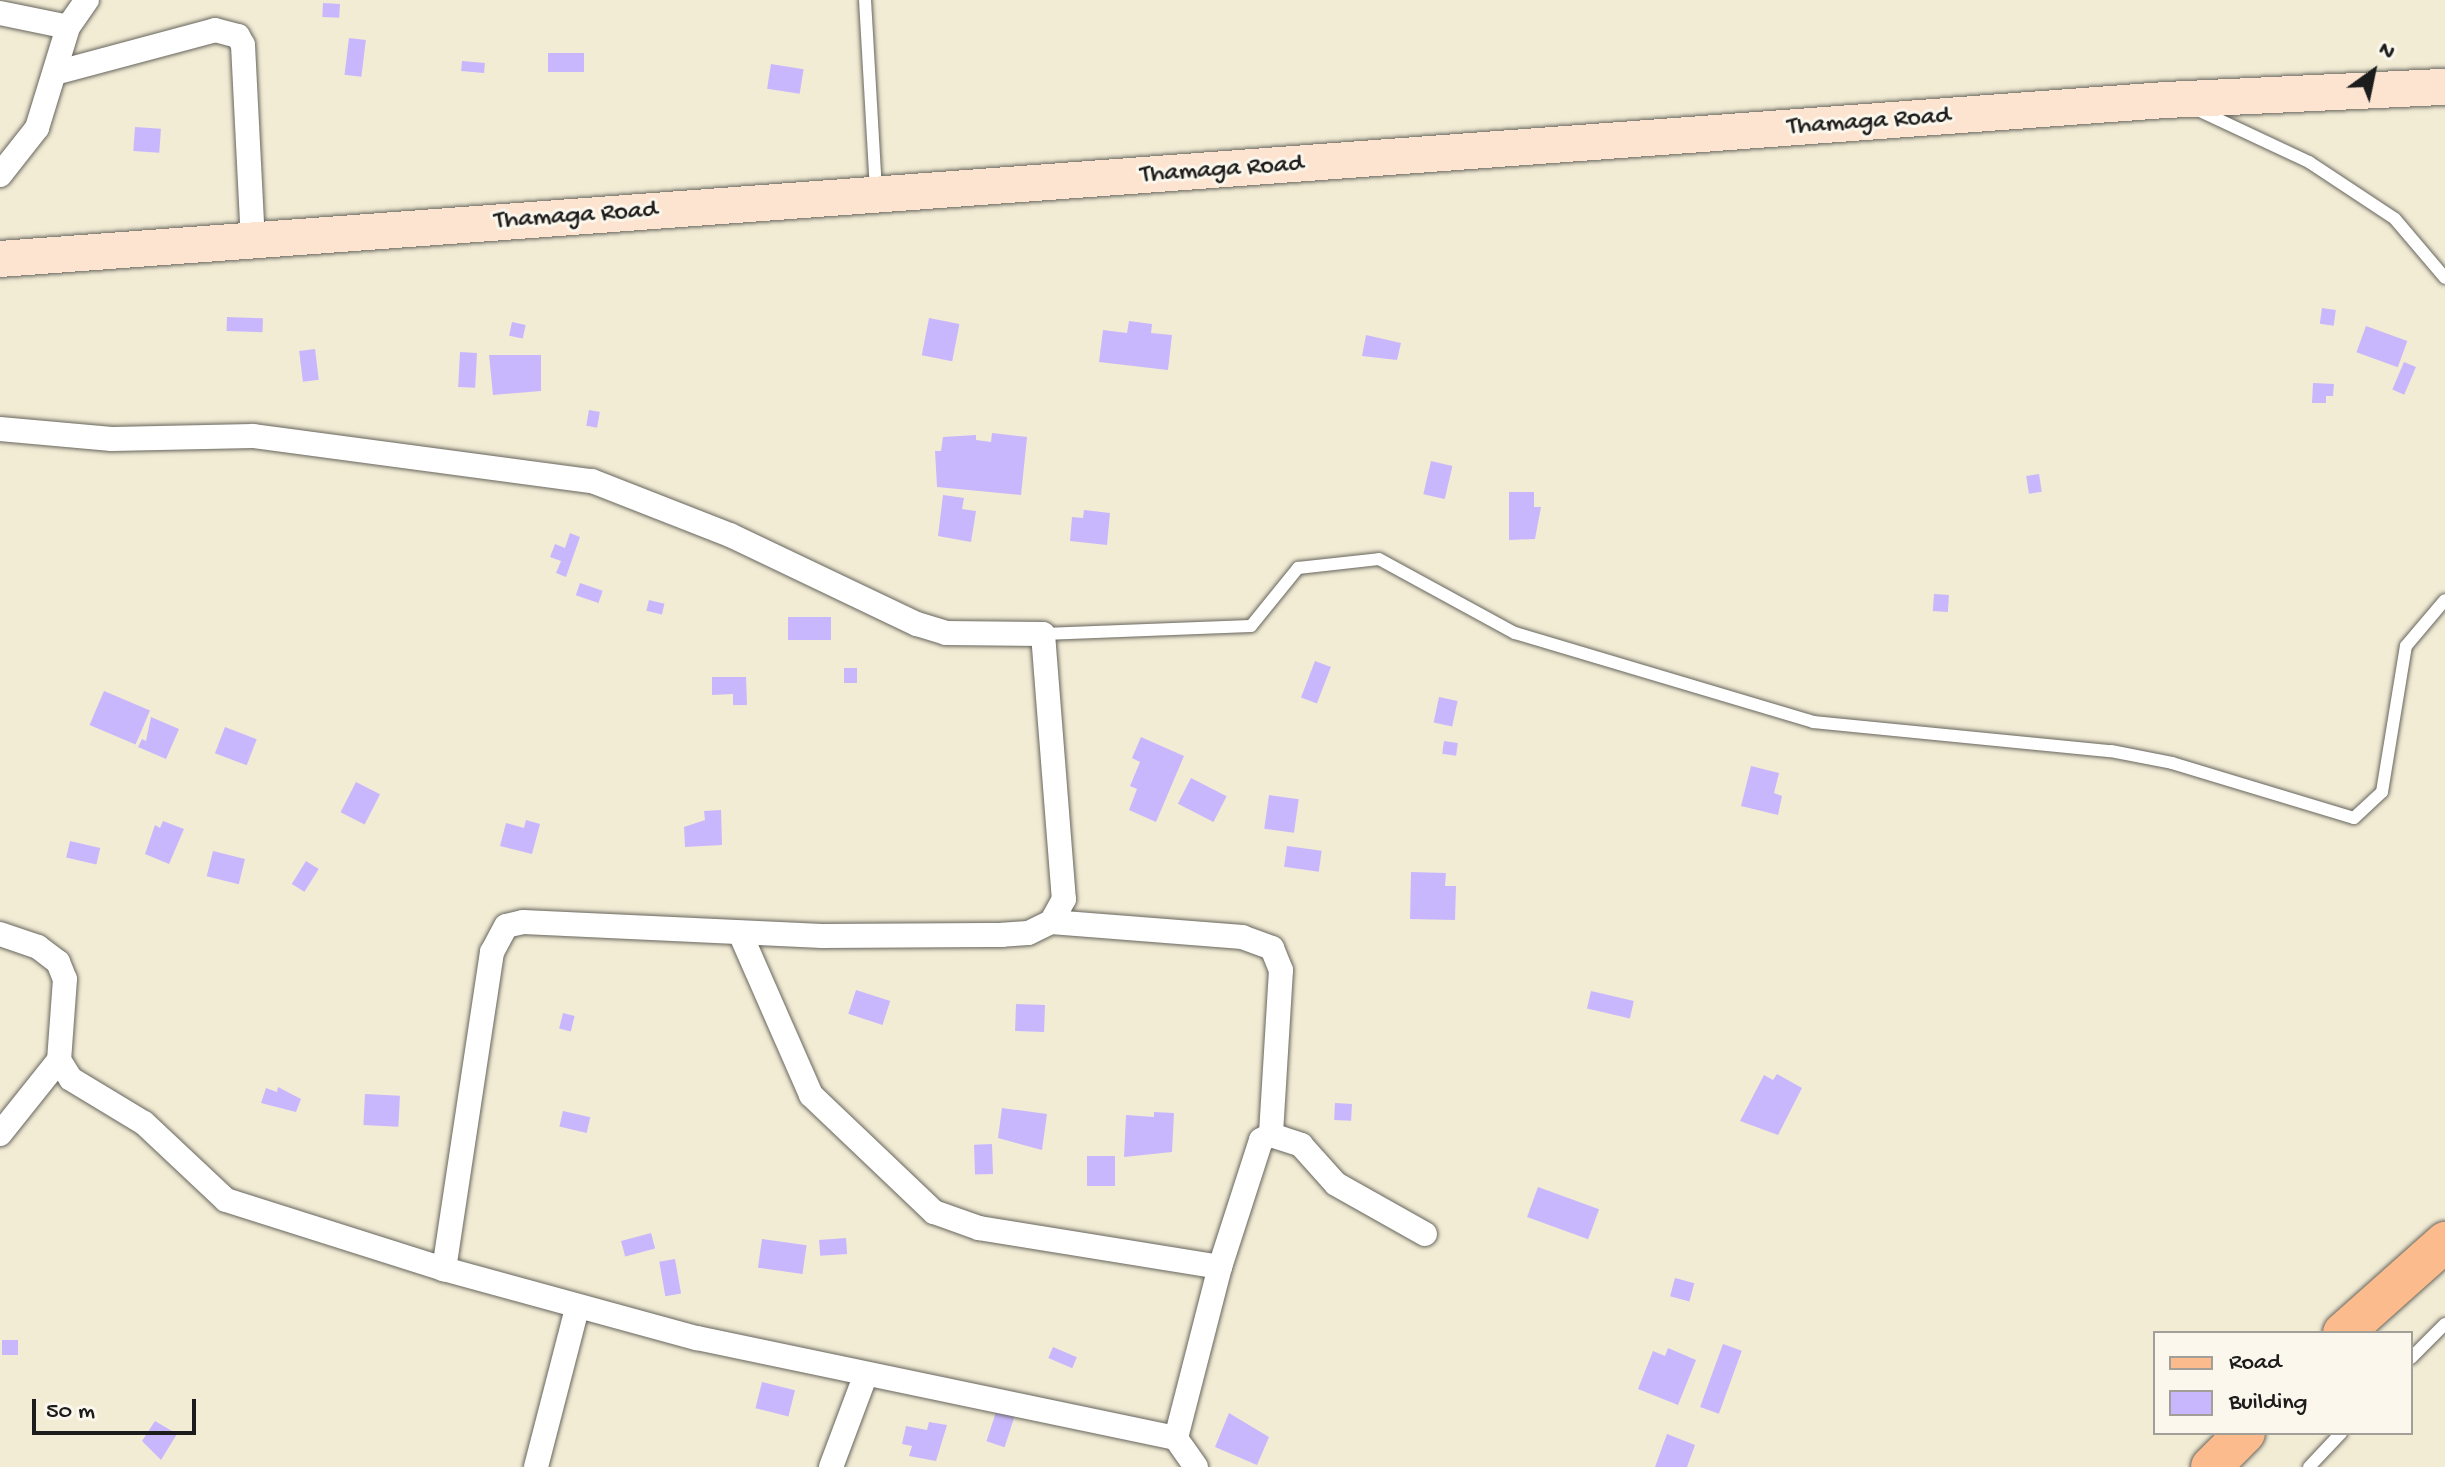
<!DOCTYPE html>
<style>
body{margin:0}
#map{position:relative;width:2445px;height:1467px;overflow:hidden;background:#f2ecd5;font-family:"Gochi Hand",sans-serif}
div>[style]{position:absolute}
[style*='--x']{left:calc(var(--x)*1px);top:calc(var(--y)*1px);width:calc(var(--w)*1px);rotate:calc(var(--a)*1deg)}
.building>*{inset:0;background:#c8b7fd;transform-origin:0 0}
.roads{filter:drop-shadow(0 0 2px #67655d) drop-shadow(0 0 2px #67655d)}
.lane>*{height:12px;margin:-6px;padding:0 6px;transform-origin:6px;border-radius:6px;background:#fff}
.street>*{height:24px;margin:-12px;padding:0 12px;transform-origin:12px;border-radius:12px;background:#fff}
.secondary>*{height:36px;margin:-18px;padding:0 18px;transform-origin:18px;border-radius:18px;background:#fde4d1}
.primary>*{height:40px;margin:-20px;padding:0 20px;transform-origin:20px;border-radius:20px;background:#fbbb8d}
span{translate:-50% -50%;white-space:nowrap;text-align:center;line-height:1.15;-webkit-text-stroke:6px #fbf7ec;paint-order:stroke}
.street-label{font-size:26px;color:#1c1c1c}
.legend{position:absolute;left:2153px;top:1331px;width:260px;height:104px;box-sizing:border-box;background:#fbf7ec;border:2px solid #a29f99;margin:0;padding:10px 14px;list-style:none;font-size:24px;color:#1c1c1c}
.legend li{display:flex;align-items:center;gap:16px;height:40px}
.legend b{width:40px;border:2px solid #a29f99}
.north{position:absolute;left:2333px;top:32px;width:80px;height:80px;-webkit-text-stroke:6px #fbf7ec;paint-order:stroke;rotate:33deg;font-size:22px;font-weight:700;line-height:32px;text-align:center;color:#1c1c1c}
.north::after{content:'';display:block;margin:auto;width:28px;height:36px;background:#1c1c1c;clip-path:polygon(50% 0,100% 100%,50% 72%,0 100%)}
.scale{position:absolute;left:32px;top:1399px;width:164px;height:36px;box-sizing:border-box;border:4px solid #1c1c1c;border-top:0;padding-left:10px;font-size:24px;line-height:28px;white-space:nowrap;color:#1c1c1c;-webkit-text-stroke:6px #fbf7ec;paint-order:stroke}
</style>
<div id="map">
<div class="building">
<div style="left:323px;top:3px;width:17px;height:14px;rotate:3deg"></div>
<div style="left:349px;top:38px;width:17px;height:37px;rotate:7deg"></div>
<div style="left:548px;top:53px;width:36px;height:19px"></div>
<div style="left:462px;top:61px;width:23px;height:10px;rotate:5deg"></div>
<div style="left:771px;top:64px;width:33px;height:25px;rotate:9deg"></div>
<div style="left:135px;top:127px;width:26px;height:24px;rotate:4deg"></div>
<div style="left:2322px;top:308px;width:14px;height:16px;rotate:8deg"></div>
<div style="left:227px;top:317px;width:36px;height:14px;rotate:2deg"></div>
<div style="left:929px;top:318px;width:31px;height:38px;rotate:11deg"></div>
<div style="clip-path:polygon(1129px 321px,1152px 324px,1151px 333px,1172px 335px,1168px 370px,1099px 362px,1103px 330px,1127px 333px)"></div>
<div style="left:512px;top:322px;width:14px;height:14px;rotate:12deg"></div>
<div style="left:2366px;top:326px;width:44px;height:28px;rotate:20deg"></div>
<div style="clip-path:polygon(1366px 335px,1401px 343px,1397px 360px,1362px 356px)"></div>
<div style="left:315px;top:349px;width:31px;height:16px;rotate:83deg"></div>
<div style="left:460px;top:352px;width:17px;height:35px;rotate:3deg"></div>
<div style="clip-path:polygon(489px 355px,541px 355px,541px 391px,493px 395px)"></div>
<div style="left:2404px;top:362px;width:13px;height:30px;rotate:23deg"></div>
<div style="clip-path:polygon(2313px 383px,2334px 384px,2333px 396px,2326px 396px,2326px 403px,2312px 403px)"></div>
<div style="left:589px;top:410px;width:11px;height:16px;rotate:10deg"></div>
<div style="clip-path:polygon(992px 433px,1027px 437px,1021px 495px,937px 487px,935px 451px,941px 451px,943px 437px,976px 435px,976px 440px,991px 442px)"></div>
<div style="left:1431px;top:461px;width:22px;height:34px;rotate:13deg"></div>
<div style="left:2039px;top:474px;width:18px;height:13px;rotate:81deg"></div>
<div style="clip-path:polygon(1509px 492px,1534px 492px,1534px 507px,1541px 507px,1535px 539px,1509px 540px)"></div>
<div style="clip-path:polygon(943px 495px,964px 498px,962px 509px,976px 511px,971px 542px,938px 536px)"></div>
<div style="clip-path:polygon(1084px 510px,1110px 513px,1107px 545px,1070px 541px,1072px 517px,1083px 518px)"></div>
<div style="clip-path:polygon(570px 533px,580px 537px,566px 577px,556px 573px,561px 561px,550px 557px,555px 544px,565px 548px)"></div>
<div style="left:580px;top:583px;width:24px;height:13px;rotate:19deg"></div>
<div style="left:1934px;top:594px;width:15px;height:17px;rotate:4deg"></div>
<div style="left:649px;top:600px;width:16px;height:11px;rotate:14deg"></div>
<div style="left:831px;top:617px;width:23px;height:43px;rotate:90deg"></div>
<div style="left:1315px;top:661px;width:17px;height:39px;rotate:21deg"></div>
<div style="left:844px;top:668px;width:13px;height:15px"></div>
<div style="clip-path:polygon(712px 677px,746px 677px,747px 705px,733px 705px,733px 694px,712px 695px)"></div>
<div style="left:104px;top:691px;width:50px;height:37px;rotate:23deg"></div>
<div style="left:1439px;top:697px;width:19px;height:26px;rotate:12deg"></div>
<div style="clip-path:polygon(151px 717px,179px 729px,166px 759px,138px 747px,142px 739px,146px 741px)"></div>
<div style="left:225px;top:727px;width:34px;height:28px;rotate:21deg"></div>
<div style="clip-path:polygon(1141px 737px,1184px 756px,1156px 822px,1129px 810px,1137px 789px,1130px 786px,1140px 762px,1132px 758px)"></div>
<div style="left:1444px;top:741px;width:14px;height:13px;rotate:8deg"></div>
<div style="clip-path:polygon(1751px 766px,1779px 773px,1774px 793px,1782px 796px,1778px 815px,1741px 806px)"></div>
<div style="left:1191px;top:778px;width:40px;height:29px;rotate:27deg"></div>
<div style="left:356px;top:782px;width:27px;height:34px;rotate:27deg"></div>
<div style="left:1269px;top:795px;width:30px;height:34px;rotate:8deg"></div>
<div style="clip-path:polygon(721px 810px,722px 845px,685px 847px,684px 827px,705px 820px,704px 811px)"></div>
<div style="clip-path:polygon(526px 820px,540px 824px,532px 854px,500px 846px,506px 823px,524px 828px)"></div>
<div style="clip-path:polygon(163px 821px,184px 829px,169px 864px,145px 854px,155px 825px,160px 828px)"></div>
<div style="left:70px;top:841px;width:31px;height:17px;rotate:13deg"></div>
<div style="left:1287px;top:846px;width:35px;height:21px;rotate:8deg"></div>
<div style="left:213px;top:851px;width:33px;height:26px;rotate:14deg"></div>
<div style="left:306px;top:861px;width:15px;height:27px;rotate:32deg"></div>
<div style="clip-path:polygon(1411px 872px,1446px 873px,1445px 886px,1456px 886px,1455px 920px,1410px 919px)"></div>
<div style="left:856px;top:990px;width:36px;height:25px;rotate:18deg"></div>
<div style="left:1591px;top:991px;width:44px;height:18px;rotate:13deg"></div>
<div style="left:1016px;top:1004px;width:29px;height:27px;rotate:2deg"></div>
<div style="left:563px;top:1013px;width:12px;height:16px;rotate:14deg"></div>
<div style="clip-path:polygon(1777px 1074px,1802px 1088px,1778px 1135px,1740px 1121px,1764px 1075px,1773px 1080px)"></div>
<div style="clip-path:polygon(278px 1087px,301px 1099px,296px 1112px,261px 1103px,266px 1088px,277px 1092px)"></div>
<div style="left:365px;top:1094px;width:35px;height:31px;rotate:3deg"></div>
<div style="left:1335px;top:1103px;width:17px;height:17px;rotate:3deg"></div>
<div style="clip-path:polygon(1002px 1108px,1047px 1114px,1042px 1150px,998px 1138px)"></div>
<div style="left:563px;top:1111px;width:28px;height:16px;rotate:13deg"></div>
<div style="clip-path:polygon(1154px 1112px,1174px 1113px,1172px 1152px,1124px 1157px,1126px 1115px,1154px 1117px)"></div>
<div style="left:992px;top:1144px;width:30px;height:18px;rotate:88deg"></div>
<div style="left:1087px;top:1156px;width:28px;height:30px"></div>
<div style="left:1538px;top:1187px;width:65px;height:32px;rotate:20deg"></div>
<div style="left:651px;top:1233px;width:16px;height:31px;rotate:75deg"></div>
<div style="left:846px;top:1238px;width:16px;height:27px;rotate:86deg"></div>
<div style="left:762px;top:1239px;width:45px;height:29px;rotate:8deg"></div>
<div style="left:675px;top:1259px;width:35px;height:16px;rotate:80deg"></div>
<div style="left:1675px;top:1278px;width:20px;height:19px;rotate:15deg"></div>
<div style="left:2px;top:1340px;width:16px;height:15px"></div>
<div style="left:1723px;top:1344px;width:20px;height:67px;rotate:20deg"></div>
<div style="left:1053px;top:1347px;width:26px;height:12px;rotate:23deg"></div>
<div style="clip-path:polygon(1668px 1348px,1696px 1360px,1678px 1405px,1638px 1389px,1653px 1351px,1665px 1356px)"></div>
<div style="left:762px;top:1382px;width:34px;height:27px;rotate:14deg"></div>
<div style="left:997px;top:1409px;width:19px;height:34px;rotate:18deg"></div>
<div style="clip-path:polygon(1229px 1413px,1269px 1437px,1257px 1465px,1215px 1447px)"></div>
<div style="clip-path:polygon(155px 1421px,177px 1434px,161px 1460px,142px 1441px)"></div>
<div style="clip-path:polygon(929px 1422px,947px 1425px,936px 1461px,909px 1456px,912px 1446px,902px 1444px,906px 1426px,927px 1430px)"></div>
<div style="clip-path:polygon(1667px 1434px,1695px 1445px,1687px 1467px,1655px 1467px)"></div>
</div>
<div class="roads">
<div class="lane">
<div style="--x:865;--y:0;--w:192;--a:86.7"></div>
<div style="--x:2196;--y:109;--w:125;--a:25.1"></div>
<div style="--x:2309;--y:162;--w:103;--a:33.5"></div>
<div style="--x:2395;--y:219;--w:77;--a:49.7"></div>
<div style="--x:1043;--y:634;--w:208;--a:-2.2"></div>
<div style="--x:1251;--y:626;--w:75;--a:-51"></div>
<div style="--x:1298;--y:568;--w:81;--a:-6.3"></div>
<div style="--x:1379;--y:559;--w:155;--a:28.6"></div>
<div style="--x:1515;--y:633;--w:311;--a:16.6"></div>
<div style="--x:1813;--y:722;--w:299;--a:5.6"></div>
<div style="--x:2111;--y:751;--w:62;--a:11.1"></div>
<div style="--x:2172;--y:763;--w:190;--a:16.8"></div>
<div style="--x:2354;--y:818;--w:38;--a:-43"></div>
<div style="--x:2382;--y:792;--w:148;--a:-80.7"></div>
<div style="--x:2406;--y:646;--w:60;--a:-49.7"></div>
<div style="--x:2411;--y:1358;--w:48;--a:-45"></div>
<div style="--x:2309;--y:1467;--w:47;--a:-46.7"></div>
</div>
<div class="street">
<div style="--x:0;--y:13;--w:69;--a:11.6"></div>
<div style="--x:55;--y:73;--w:166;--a:-15"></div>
<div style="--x:215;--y:30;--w:24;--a:15"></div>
<div style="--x:238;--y:36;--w:10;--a:61"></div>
<div style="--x:243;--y:45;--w:196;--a:87.1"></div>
<div style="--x:0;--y:175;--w:60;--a:-51.8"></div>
<div style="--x:37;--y:128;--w:106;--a:-72.9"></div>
<div style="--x:68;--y:27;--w:33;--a:-55"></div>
<div style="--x:0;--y:429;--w:112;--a:5.1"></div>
<div style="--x:112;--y:439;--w:141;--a:-1.2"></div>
<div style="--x:253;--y:436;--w:342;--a:7.6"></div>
<div style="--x:592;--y:481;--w:148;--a:21.4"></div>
<div style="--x:730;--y:535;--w:207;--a:25.5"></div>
<div style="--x:917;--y:624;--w:30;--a:17"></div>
<div style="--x:946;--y:633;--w:97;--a:0.6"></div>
<div style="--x:1043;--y:634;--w:266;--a:85.5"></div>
<div style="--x:1064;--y:899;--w:26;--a:119"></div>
<div style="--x:1051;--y:922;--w:25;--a:154"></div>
<div style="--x:1028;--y:933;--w:26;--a:176"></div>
<div style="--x:1002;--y:935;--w:180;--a:179.7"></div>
<div style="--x:822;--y:936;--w:299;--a:-177.3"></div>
<div style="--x:523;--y:922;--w:17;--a:167"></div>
<div style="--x:506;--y:926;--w:30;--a:118"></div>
<div style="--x:492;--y:952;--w:321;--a:98.6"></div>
<div style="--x:1051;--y:922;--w:192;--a:4.5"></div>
<div style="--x:1242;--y:937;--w:32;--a:20"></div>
<div style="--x:1272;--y:948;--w:24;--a:68"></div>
<div style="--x:1281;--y:970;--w:165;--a:93.5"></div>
<div style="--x:740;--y:933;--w:177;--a:66.3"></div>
<div style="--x:811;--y:1095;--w:170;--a:43.6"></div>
<div style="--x:934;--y:1212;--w:48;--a:19.6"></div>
<div style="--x:979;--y:1228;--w:244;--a:9.2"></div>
<div style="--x:0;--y:934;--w:40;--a:18.9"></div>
<div style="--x:38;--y:947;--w:25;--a:37"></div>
<div style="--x:58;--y:962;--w:18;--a:68"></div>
<div style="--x:65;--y:979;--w:81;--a:94.2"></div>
<div style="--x:59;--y:1060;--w:22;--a:58"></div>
<div style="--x:71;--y:1079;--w:85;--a:31.1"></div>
<div style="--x:144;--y:1123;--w:112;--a:43.2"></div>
<div style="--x:226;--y:1200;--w:229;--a:17.6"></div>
<div style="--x:444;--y:1269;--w:262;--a:15.3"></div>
<div style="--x:697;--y:1338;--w:489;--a:11.8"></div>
<div style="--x:0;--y:1134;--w:95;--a:-51.4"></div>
<div style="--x:536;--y:1467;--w:164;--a:-75.5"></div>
<div style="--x:831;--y:1467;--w:99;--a:-69.4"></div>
<div style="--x:1196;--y:1467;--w:35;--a:-125"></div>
<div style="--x:1176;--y:1438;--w:177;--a:-75.6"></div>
<div style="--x:1220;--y:1267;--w:133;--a:-72.1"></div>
<div style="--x:1261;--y:1140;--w:11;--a:-27"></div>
<div style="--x:1271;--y:1135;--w:32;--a:18"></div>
<div style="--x:1301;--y:1145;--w:52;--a:48.1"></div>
<div style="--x:1336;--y:1184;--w:102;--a:29.3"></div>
</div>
<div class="secondary">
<div style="--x:0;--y:259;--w:2172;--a:-4.2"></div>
<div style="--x:2166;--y:100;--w:279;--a:-2.7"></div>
</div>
<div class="primary">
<div style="--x:2343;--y:1333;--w:137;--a:-41.7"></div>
<div style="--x:2211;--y:1467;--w:48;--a:-45"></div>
</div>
</div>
<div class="street-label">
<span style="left:1869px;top:123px;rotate:-4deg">Thamaga Road</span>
<span style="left:1222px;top:171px;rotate:-4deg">Thamaga Road</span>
<span style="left:576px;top:217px;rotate:-4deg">Thamaga Road</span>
</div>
<ul class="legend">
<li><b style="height:10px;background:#fbbb8d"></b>Road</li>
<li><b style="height:22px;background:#c8b7fd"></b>Building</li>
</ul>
<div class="north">N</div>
<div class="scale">50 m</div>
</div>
